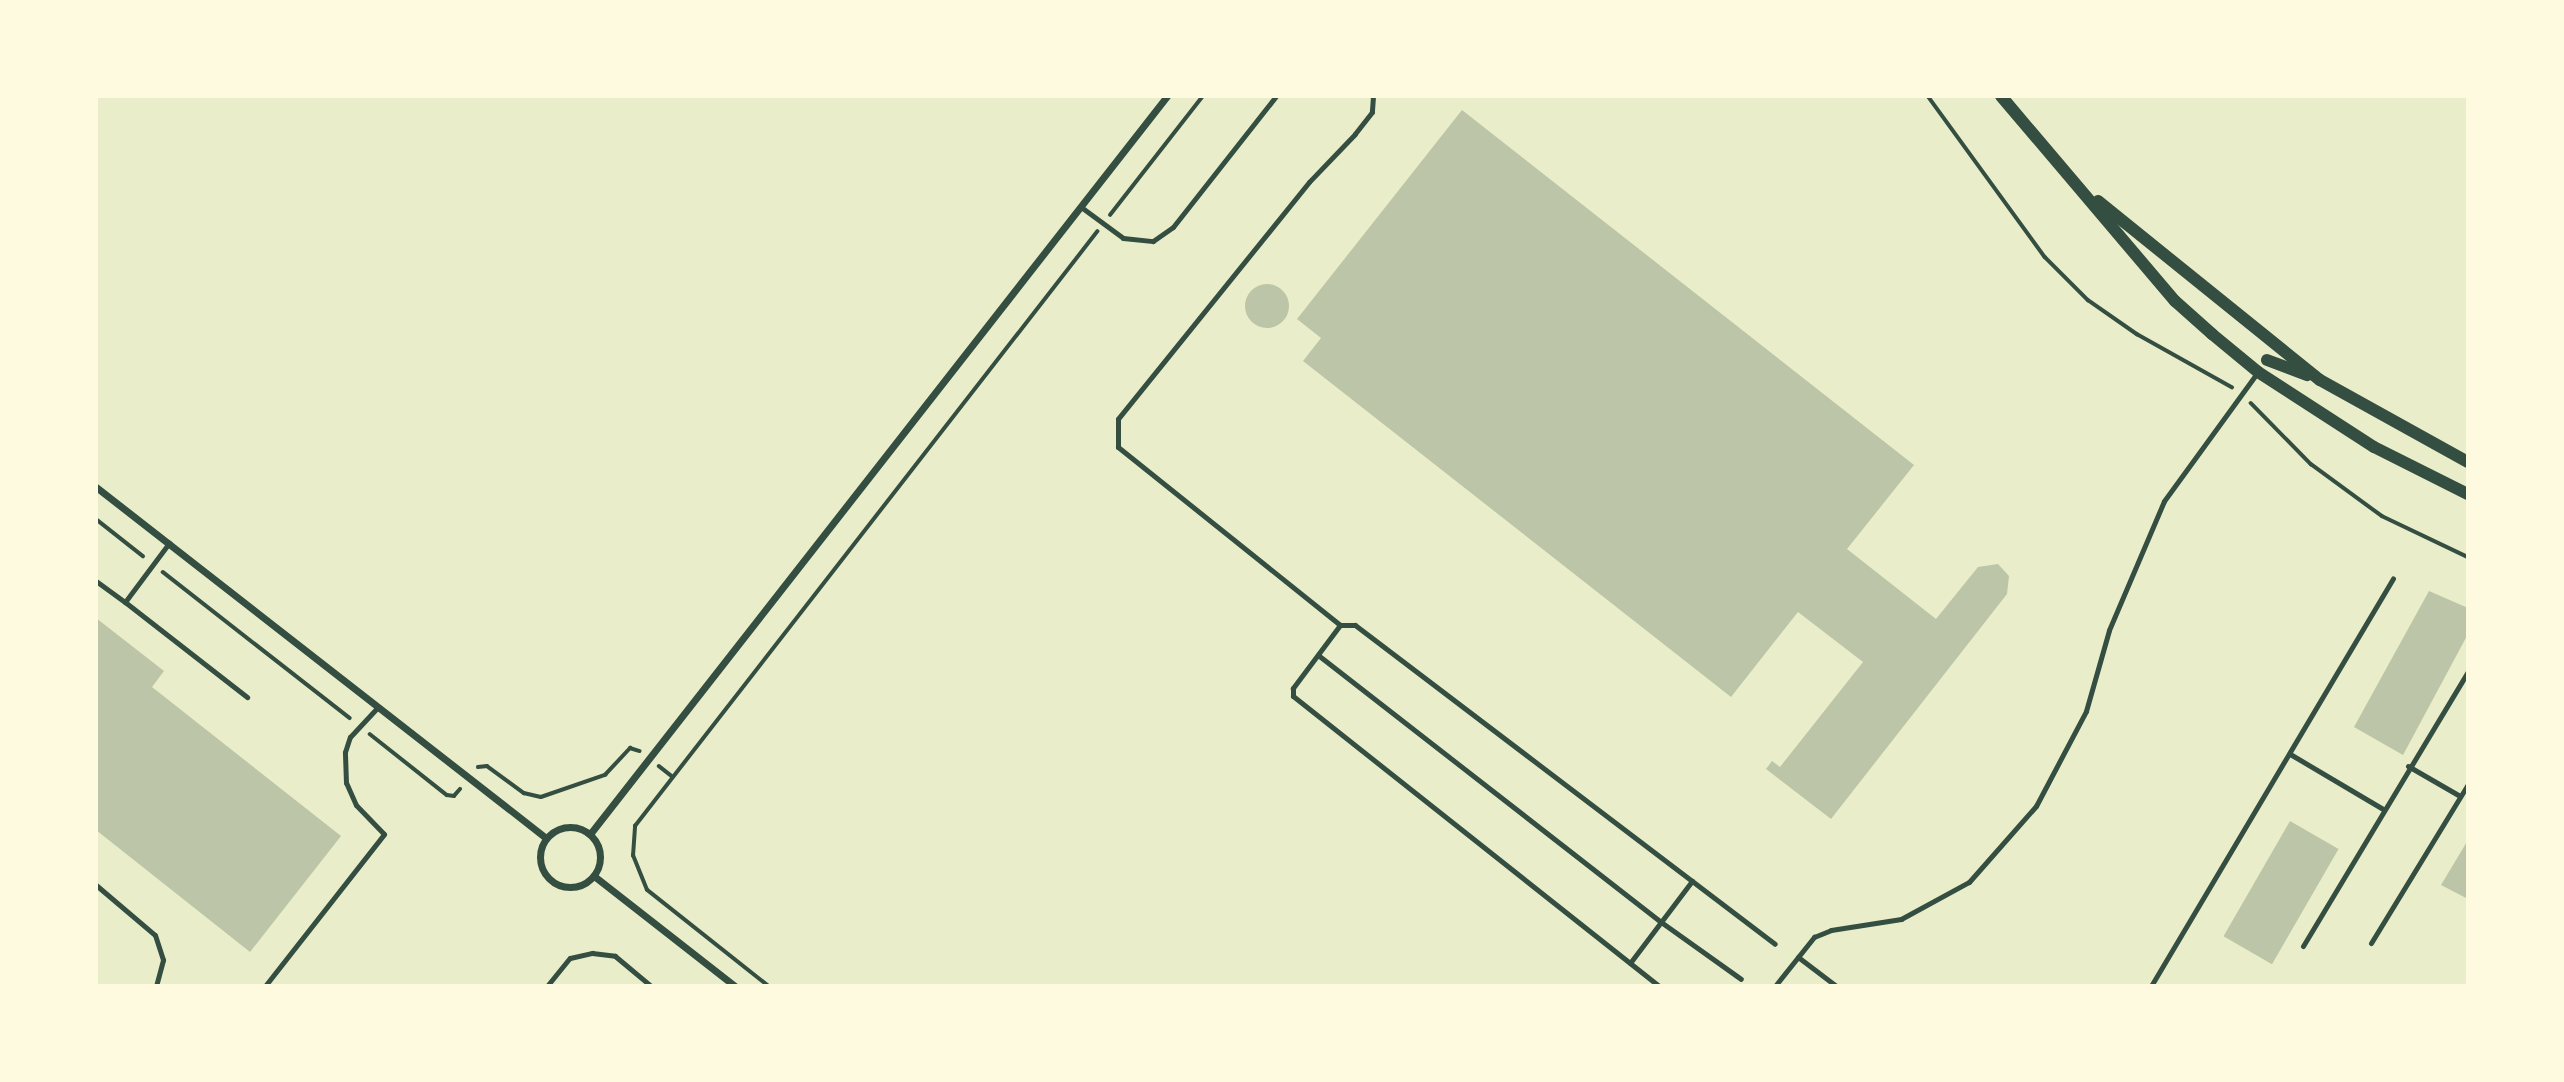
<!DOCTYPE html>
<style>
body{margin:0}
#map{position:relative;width:2564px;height:1082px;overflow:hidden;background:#e9edc9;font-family:"Asap Condensed",sans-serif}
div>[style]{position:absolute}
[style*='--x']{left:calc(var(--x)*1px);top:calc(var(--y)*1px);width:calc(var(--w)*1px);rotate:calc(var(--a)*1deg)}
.building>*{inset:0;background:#bcc5a7;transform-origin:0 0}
.round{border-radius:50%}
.path>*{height:3.5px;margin:-1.75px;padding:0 1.75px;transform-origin:1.75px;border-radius:1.75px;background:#344e41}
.service>*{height:5px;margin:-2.5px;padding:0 2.5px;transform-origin:2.5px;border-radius:2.5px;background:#344e41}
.minor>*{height:7px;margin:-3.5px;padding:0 3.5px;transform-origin:3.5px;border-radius:3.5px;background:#344e41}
.minor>.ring{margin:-3.5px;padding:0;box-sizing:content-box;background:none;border:7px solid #344e41;border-radius:50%}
.tertiary>*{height:12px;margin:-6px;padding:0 6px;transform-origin:6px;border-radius:6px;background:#344e41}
span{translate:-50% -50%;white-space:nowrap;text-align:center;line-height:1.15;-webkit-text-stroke:6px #fefae0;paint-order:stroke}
.frame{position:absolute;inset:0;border:98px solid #fefae0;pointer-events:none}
</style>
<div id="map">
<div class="building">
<div style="clip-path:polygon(1462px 110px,1914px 465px,1847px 549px,1936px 619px,1978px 567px,1998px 564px,2009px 576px,2007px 594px,1831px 819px,1766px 769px,1772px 761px,1780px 767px,1863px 662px,1798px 612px,1731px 697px,1303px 361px,1321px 338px,1297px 319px)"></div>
<div class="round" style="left:1245px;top:284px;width:44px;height:44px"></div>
<div style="clip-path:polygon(2429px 591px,2468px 608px,2468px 634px,2403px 755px,2354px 727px)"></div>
<div style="clip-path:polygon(96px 618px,164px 671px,152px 687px,341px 836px,250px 952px,96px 830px)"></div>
<div style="left:2290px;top:821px;width:56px;height:133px;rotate:30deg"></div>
<div style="clip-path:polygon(2468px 840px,2468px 899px,2441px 885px)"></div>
</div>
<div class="path">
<div style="--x:1928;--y:96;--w:199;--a:54"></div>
<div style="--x:2045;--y:257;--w:61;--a:45"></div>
<div style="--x:2088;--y:300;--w:60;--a:34.8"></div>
<div style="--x:2137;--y:334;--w:109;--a:29.2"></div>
<div style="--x:1110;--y:215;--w:151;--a:-52"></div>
<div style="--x:2251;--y:403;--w:86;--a:45.5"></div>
<div style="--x:2311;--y:464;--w:88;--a:36.2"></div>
<div style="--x:2382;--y:516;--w:95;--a:25.5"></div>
<div style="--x:96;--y:519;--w:60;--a:38.2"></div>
<div style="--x:163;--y:572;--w:237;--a:38"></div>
<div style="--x:370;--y:734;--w:98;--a:38.4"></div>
<div style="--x:447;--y:795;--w:7;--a:8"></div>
<div style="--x:454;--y:796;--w:9;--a:-49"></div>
<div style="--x:659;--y:766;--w:16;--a:38"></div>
<div style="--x:478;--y:767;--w:9;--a:-6"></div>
<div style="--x:487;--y:766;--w:46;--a:36.1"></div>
<div style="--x:524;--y:793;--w:17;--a:13"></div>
<div style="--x:541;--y:797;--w:68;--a:-19"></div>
<div style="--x:605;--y:775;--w:37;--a:-47"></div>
<div style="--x:630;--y:748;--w:10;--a:17"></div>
<div style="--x:768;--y:986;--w:154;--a:-141.6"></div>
<div style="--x:647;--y:890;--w:37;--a:-112"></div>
<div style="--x:633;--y:856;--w:30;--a:-86"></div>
<div style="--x:635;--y:826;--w:753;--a:-52.13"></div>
</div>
<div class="service">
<div style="--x:1373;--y:96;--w:16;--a:94"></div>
<div style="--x:1372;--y:112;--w:28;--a:128"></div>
<div style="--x:1355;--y:134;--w:66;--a:133.8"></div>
<div style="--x:1309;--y:182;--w:304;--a:128.9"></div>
<div style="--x:1118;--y:419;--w:28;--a:90"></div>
<div style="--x:1118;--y:447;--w:285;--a:38.7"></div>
<div style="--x:1340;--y:625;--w:15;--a:0"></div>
<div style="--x:1355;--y:625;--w:527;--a:37.22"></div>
<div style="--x:1081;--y:207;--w:52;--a:36.4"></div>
<div style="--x:1123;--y:238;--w:30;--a:6"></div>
<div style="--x:1153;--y:241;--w:24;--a:-35"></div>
<div style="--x:1173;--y:227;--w:167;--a:-51.8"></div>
<div style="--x:96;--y:581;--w:36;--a:36"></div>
<div style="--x:125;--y:602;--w:74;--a:-53.3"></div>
<div style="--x:125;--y:602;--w:155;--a:37.9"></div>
<div style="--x:1340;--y:625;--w:79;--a:126.7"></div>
<div style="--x:1293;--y:688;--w:8;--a:90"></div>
<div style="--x:1293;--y:696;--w:467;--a:38.4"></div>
<div style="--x:1318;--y:655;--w:435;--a:37.9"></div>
<div style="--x:1661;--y:922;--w:98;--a:35.5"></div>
<div style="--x:2290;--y:754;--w:108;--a:30.6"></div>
<div style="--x:2408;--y:766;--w:60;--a:30"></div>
<div style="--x:96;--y:885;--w:77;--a:40.3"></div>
<div style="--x:155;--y:935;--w:26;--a:72"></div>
<div style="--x:163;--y:960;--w:27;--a:105"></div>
<div style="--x:2371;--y:943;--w:186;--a:-58.6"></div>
<div style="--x:2303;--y:946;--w:321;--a:-59"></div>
<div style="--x:1798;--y:957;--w:48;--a:37.3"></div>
<div style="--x:1630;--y:963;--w:103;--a:-52.9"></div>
<div style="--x:265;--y:986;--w:193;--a:-51.9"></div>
<div style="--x:384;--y:834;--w:40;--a:-134"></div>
<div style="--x:356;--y:805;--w:24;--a:-114"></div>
<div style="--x:346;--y:783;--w:31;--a:-92"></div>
<div style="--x:345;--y:752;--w:16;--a:-72"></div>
<div style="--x:350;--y:737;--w:41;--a:-47"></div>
<div style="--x:547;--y:986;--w:36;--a:-51"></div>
<div style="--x:570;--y:958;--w:23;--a:-13"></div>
<div style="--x:592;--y:953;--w:23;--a:7"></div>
<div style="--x:615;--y:956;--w:47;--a:39.8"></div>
<div style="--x:1775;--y:986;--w:63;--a:-51.5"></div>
<div style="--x:1814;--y:937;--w:18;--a:-22"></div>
<div style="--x:1831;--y:930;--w:71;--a:-8.9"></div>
<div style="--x:1901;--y:919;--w:77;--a:-28.6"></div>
<div style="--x:1969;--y:882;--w:101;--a:-48.6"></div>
<div style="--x:2036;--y:806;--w:107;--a:-62.2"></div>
<div style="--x:2086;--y:711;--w:84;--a:-74.1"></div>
<div style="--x:2109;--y:630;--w:140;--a:-66.9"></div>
<div style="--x:2164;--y:501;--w:158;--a:-54"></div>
<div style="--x:2151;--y:986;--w:474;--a:-59.3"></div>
</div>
<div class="minor">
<div style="--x:96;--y:487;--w:571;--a:37.95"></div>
<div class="ring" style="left:540px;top:827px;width:53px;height:53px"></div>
<div style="--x:590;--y:834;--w:937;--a:-51.98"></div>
<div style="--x:594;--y:876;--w:179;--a:38"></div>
</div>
<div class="tertiary">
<div style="--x:2001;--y:96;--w:269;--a:49.7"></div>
<div style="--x:2175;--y:301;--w:50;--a:41.7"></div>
<div style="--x:2212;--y:334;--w:60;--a:39.6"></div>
<div style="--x:2258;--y:372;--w:138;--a:32.9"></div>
<div style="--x:2374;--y:447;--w:105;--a:26.6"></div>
<div style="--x:2098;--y:201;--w:285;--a:38.9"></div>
<div style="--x:2320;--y:380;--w:169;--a:29"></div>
<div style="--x:2267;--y:360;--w:43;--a:20.6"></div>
</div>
<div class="frame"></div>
</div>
